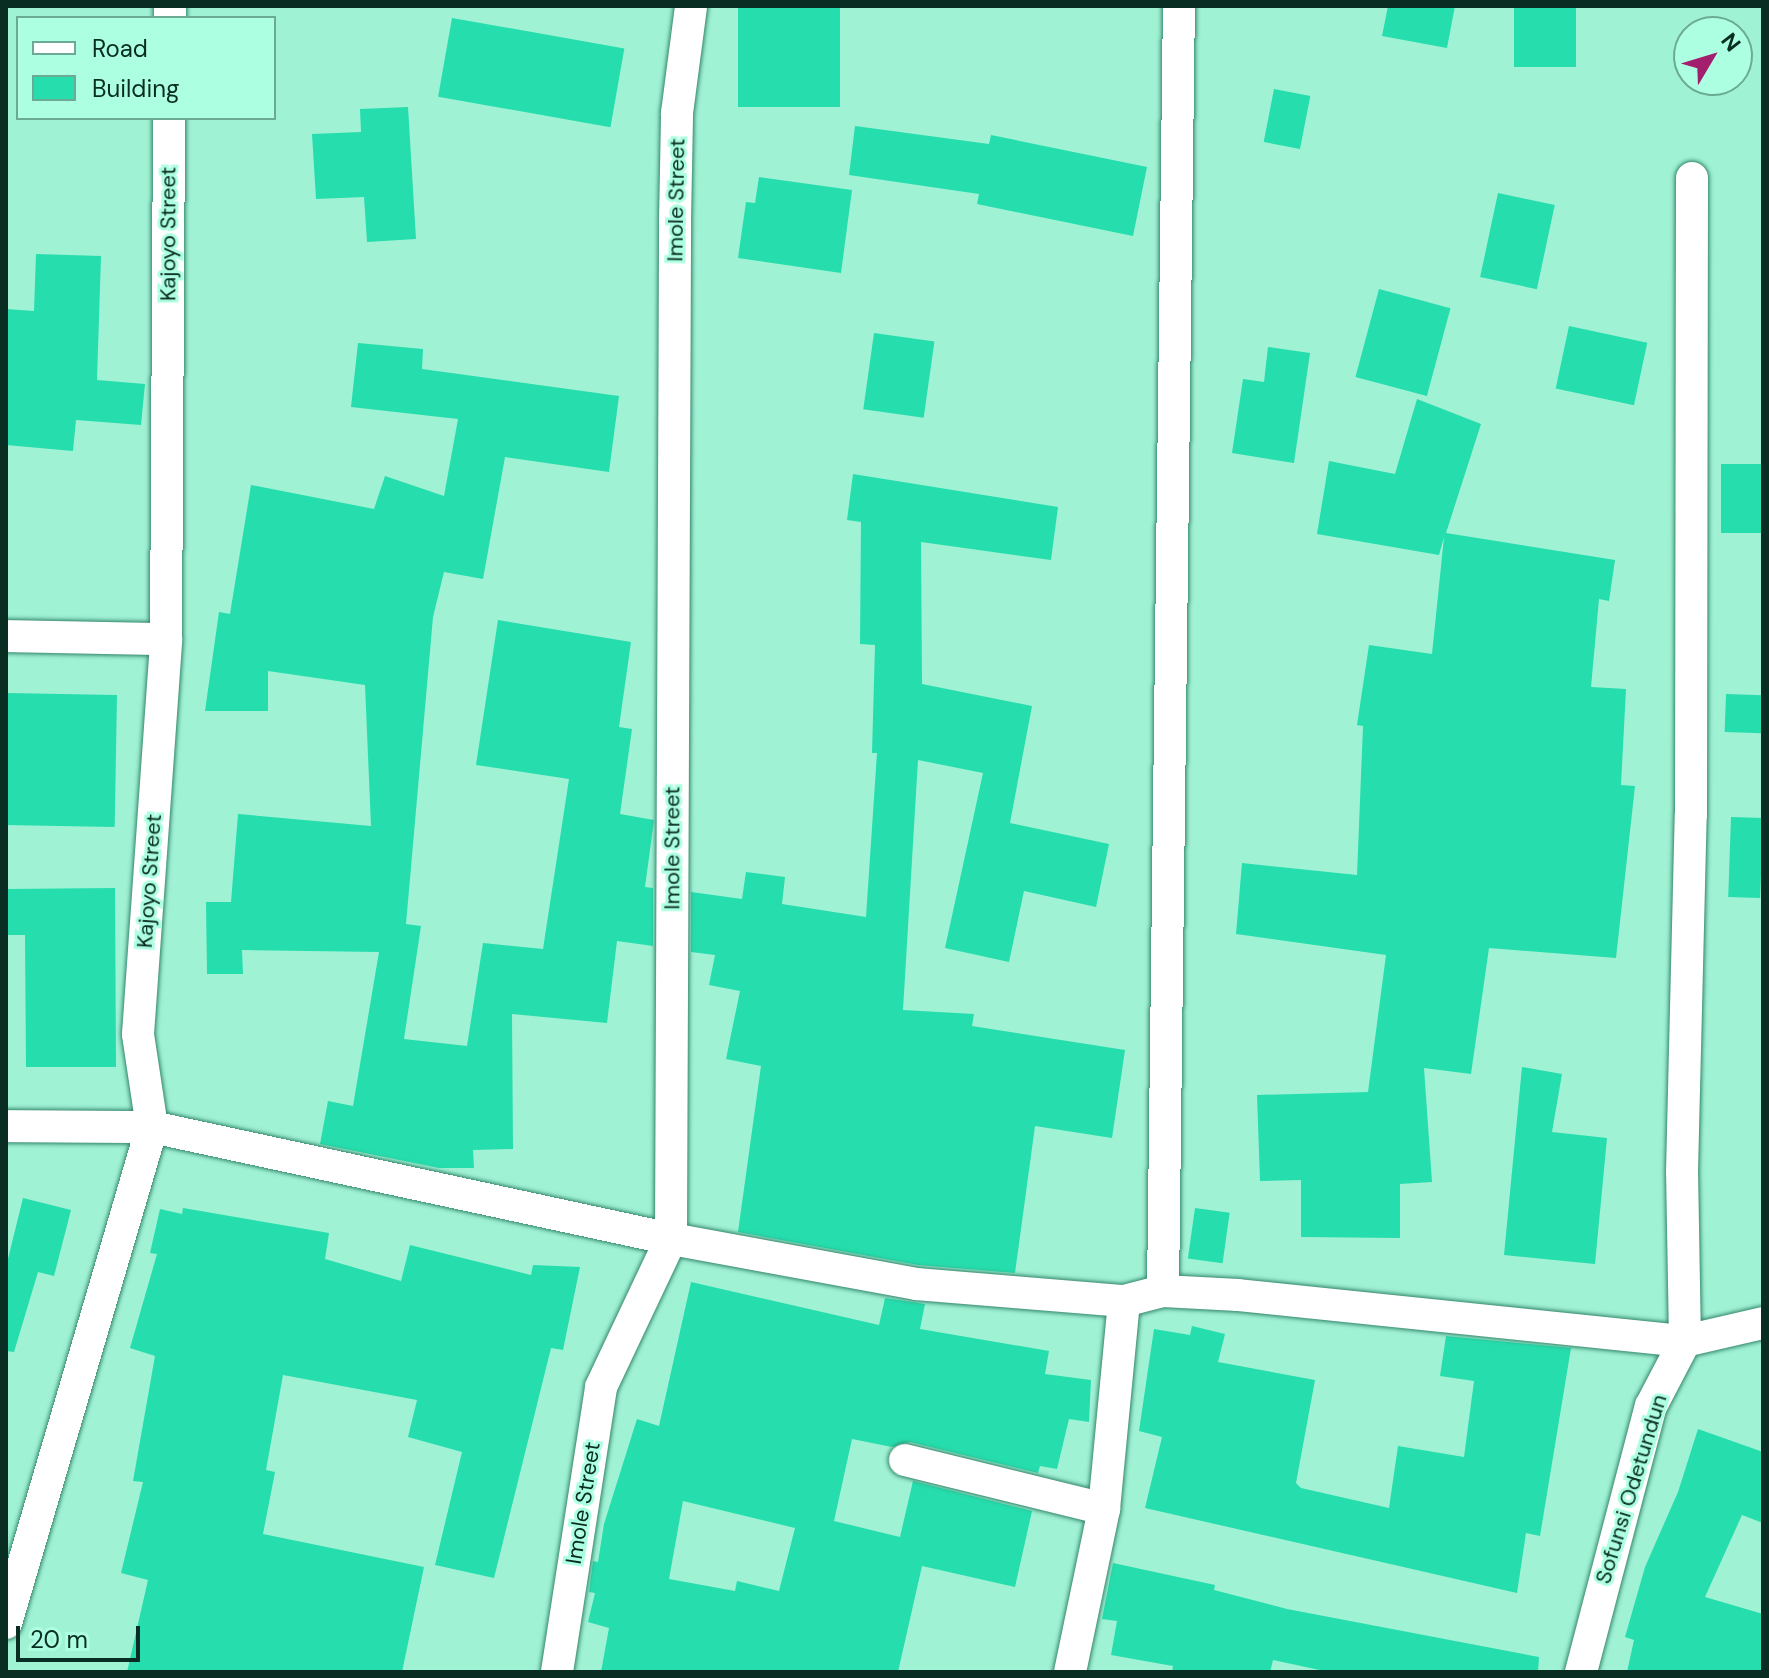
<!DOCTYPE html>
<style>
body{margin:0}
#map{position:relative;width:1769px;height:1678px;overflow:hidden;background:#a0f2d4;font-family:"DM Sans",sans-serif}
div>[style]{position:absolute}
[style*='--x']{left:calc(var(--x)*1px);top:calc(var(--y)*1px);width:calc(var(--w)*1px);rotate:calc(var(--a)*1deg)}
.building>*{inset:0;background:#26ddad;transform-origin:0 0}
.roads{filter:drop-shadow(0 0 2px #34866c) drop-shadow(0 0 2px #34866c)}
.street>*{height:32px;margin:-16px;padding:0 16px;transform-origin:16px;border-radius:16px;background:#fff}
span{translate:-50% -50%;white-space:nowrap;text-align:center;line-height:1.15;-webkit-text-stroke:6px #adffe1;paint-order:stroke}
.street-label{font-size:22px;color:#092d22}
.frame{position:absolute;inset:0;border:8px solid #092d22;pointer-events:none}
.legend{position:absolute;left:16px;top:16px;width:260px;height:104px;box-sizing:border-box;background:#adffe1;border:2px solid #6bab95;margin:0;padding:10px 14px;list-style:none;font-size:24px;color:#092d22}
.legend li{display:flex;align-items:center;gap:16px;height:40px}
.legend b{width:40px;border:2px solid #6bab95}
.north{position:absolute;left:1673px;top:16px;width:80px;height:80px;box-sizing:border-box;background:#adffe1;border:2px solid #6bab95;border-radius:50%;rotate:52deg;font-size:22px;font-weight:700;line-height:32px;text-align:center;color:#092d22}
.north::after{content:'';display:block;margin:auto;width:28px;height:36px;background:#a21f6e;clip-path:polygon(50% 0,100% 100%,50% 72%,0 100%)}
.scale{position:absolute;left:16px;top:1626px;width:124px;height:36px;box-sizing:border-box;border:4px solid #092d22;border-top:0;padding-left:10px;font-size:24px;line-height:28px;white-space:nowrap;color:#092d22;-webkit-text-stroke:6px #adffe1;paint-order:stroke}
</style>
<div id="map">
<div class="building">
<div style="left:738px;top:6px;width:102px;height:101px"></div>
<div style="clip-path:polygon(1388px 6px,1455px 6px,1447px 48px,1382px 36px)"></div>
<div style="left:1514px;top:6px;width:62px;height:61px"></div>
<div style="left:452px;top:18px;width:175px;height:80px;rotate:10deg"></div>
<div style="left:1274px;top:89px;width:37px;height:54px;rotate:11deg"></div>
<div style="clip-path:polygon(408px 107px,416px 239px,367px 242px,364px 197px,316px 199px,312px 134px,361px 132px,360px 109px)"></div>
<div style="clip-path:polygon(855px 126px,989px 144px,991px 135px,1147px 167px,1133px 236px,977px 204px,979px 194px,849px 175px)"></div>
<div style="clip-path:polygon(759px 177px,852px 190px,841px 273px,738px 258px,746px 202px,755px 203px)"></div>
<div style="left:1498px;top:193px;width:58px;height:86px;rotate:12deg"></div>
<div style="clip-path:polygon(36px 254px,101px 256px,97px 380px,145px 384px,141px 425px,76px 420px,73px 451px,6px 445px,6px 309px,34px 311px)"></div>
<div style="left:1379px;top:289px;width:74px;height:91px;rotate:15deg"></div>
<div style="left:1569px;top:326px;width:80px;height:64px;rotate:12deg"></div>
<div style="left:874px;top:333px;width:61px;height:77px;rotate:8deg"></div>
<div style="clip-path:polygon(358px 343px,423px 349px,422px 369px,619px 396px,609px 472px,505px 457px,483px 579px,444px 572px,433px 617px,406px 924px,421px 926px,404px 1039px,467px 1046px,483px 943px,543px 949px,569px 779px,476px 765px,498px 620px,631px 642px,619px 727px,632px 729px,620px 814px,654px 820px,645px 887px,653px 888px,653px 946px,617px 941px,607px 1023px,512px 1014px,513px 1149px,473px 1150px,474px 1168px,439px 1168px,320px 1144px,328px 1101px,353px 1106px,379px 952px,242px 950px,243px 974px,207px 974px,206px 902px,231px 902px,238px 814px,371px 826px,365px 685px,268px 671px,268px 711px,205px 711px,219px 612px,230px 614px,251px 485px,374px 509px,385px 476px,444px 496px,458px 419px,351px 407px)"></div>
<div style="clip-path:polygon(1268px 347px,1310px 353px,1294px 463px,1232px 453px,1243px 379px,1264px 382px)"></div>
<div style="clip-path:polygon(1417px 399px,1481px 424px,1446px 533px,1615px 560px,1609px 601px,1599px 599px,1591px 687px,1626px 689px,1621px 785px,1635px 786px,1616px 958px,1489px 948px,1471px 1074px,1424px 1068px,1432px 1182px,1400px 1184px,1400px 1238px,1301px 1237px,1301px 1180px,1260px 1181px,1257px 1095px,1368px 1092px,1386px 955px,1236px 934px,1242px 863px,1357px 875px,1363px 726px,1357px 725px,1369px 645px,1432px 654px,1444px 537px,1439px 555px,1317px 534px,1329px 461px,1395px 474px)"></div>
<div style="left:1721px;top:464px;width:42px;height:69px"></div>
<div style="clip-path:polygon(853px 474px,1058px 507px,1051px 560px,921px 542px,922px 684px,1032px 706px,1010px 823px,1109px 844px,1096px 907px,1024px 891px,1009px 962px,945px 948px,983px 773px,918px 760px,903px 1010px,974px 1014px,972px 1026px,1125px 1050px,1112px 1138px,1035px 1126px,1015px 1273px,918px 1265px,738px 1232px,761px 1066px,726px 1059px,740px 991px,709px 985px,715px 955px,691px 952px,691px 892px,742px 899px,746px 872px,785px 877px,782px 904px,866px 917px,877px 753px,872px 753px,875px 645px,860px 644px,861px 522px,847px 520px)"></div>
<div style="left:6px;top:693px;width:111px;height:132px;rotate:1deg"></div>
<div style="left:1726px;top:694px;width:37px;height:38px;rotate:2deg"></div>
<div style="left:1731px;top:817px;width:32px;height:80px;rotate:2deg"></div>
<div style="clip-path:polygon(115px 888px,116px 1067px,26px 1067px,25px 935px,6px 935px,6px 889px)"></div>
<div style="clip-path:polygon(1522px 1067px,1562px 1074px,1552px 1132px,1607px 1138px,1595px 1264px,1504px 1255px)"></div>
<div style="clip-path:polygon(23px 1198px,71px 1210px,54px 1276px,38px 1272px,14px 1352px,6px 1351px,6px 1267px)"></div>
<div style="clip-path:polygon(183px 1208px,329px 1233px,325px 1259px,401px 1281px,410px 1245px,531px 1275px,533px 1265px,580px 1267px,563px 1350px,551px 1348px,494px 1578px,435px 1565px,462px 1452px,408px 1437px,417px 1400px,283px 1375px,266px 1470px,275px 1472px,263px 1534px,424px 1567px,402px 1672px,127px 1672px,148px 1580px,121px 1573px,143px 1482px,133px 1481px,155px 1356px,130px 1348px,157px 1254px,150px 1253px,160px 1209px,182px 1214px)"></div>
<div style="left:1195px;top:1208px;width:35px;height:51px;rotate:8deg"></div>
<div style="clip-path:polygon(evenodd,691px 1282px,879px 1325px,885px 1298px,925px 1304px,920px 1329px,1049px 1351px,1045px 1374px,1091px 1380px,1089px 1422px,1069px 1419px,1057px 1469px,1040px 1466px,1038px 1473px,910px 1442px,892px 1447px,852px 1439px,834px 1521px,900px 1537px,913px 1481px,1032px 1511px,1015px 1587px,922px 1566px,898px 1672px,601px 1672px,609px 1628px,588px 1622px,595px 1593px,589px 1592px,593px 1561px,598px 1562px,604px 1524px,637px 1419px,659px 1426px,691px 1282px,683px 1501px,795px 1528px,779px 1591px,737px 1581px,735px 1591px,669px 1579px,683px 1501px)"></div>
<div style="clip-path:polygon(1192px 1326px,1225px 1334px,1218px 1362px,1315px 1380px,1296px 1483px,1301px 1488px,1389px 1508px,1398px 1446px,1464px 1457px,1474px 1381px,1440px 1376px,1446px 1336px,1571px 1348px,1540px 1536px,1526px 1533px,1517px 1593px,1145px 1508px,1162px 1437px,1139px 1431px,1154px 1329px,1190px 1335px)"></div>
<div style="clip-path:polygon(1698px 1429px,1763px 1452px,1763px 1523px,1742px 1515px,1705px 1597px,1763px 1614px,1763px 1672px,1627px 1672px,1634px 1640px,1625px 1637px,1645px 1567px,1678px 1492px)"></div>
<div style="clip-path:polygon(1113px 1563px,1215px 1585px,1214px 1590px,1287px 1609px,1539px 1657px,1538px 1672px,1329px 1672px,1273px 1660px,1270px 1672px,1172px 1672px,1173px 1666px,1111px 1655px,1117px 1621px,1102px 1619px)"></div>
</div>
<div class="roads">
<div class="street">
<div style="--x:170;--y:18;--w:12;--a:-90"></div>
<div style="--x:6;--y:636;--w:160;--a:1.1"></div>
<div style="--x:6;--y:1126;--w:146;--a:0.4"></div>
<div style="--x:152;--y:1127;--w:531;--a:12.18"></div>
<div style="--x:671;--y:1239;--w:249;--a:10.4"></div>
<div style="--x:916;--y:1284;--w:209;--a:4.7"></div>
<div style="--x:1124;--y:1301;--w:40;--a:-14.4"></div>
<div style="--x:1163;--y:1291;--w:75;--a:3.1"></div>
<div style="--x:1238;--y:1295;--w:449;--a:5.9"></div>
<div style="--x:1685;--y:1341;--w:169;--a:-91"></div>
<div style="--x:1682;--y:1172;--w:357;--a:-88.6"></div>
<div style="--x:1691;--y:815;--w:637;--a:-89.91"></div>
<div style="--x:1163;--y:1291;--w:1285;--a:-89.29"></div>
<div style="--x:905;--y:1460;--w:205;--a:13.8"></div>
<div style="--x:6;--y:1623;--w:517;--a:-73.6"></div>
<div style="--x:152;--y:1127;--w:94;--a:-98.6"></div>
<div style="--x:138;--y:1034;--w:396;--a:-85.9"></div>
<div style="--x:166;--y:639;--w:521;--a:-89.67"></div>
<div style="--x:557;--y:1672;--w:288;--a:-81.2"></div>
<div style="--x:601;--y:1387;--w:164;--a:-64.7"></div>
<div style="--x:671;--y:1239;--w:1018;--a:-89.77"></div>
<div style="--x:675;--y:221;--w:108;--a:-88.9"></div>
<div style="--x:677;--y:113;--w:108;--a:-82.5"></div>
<div style="--x:1070;--y:1672;--w:167;--a:-78.2"></div>
<div style="--x:1104;--y:1509;--w:209;--a:-84.5"></div>
<div style="--x:1581;--y:1672;--w:275;--a:-75.3"></div>
<div style="--x:1651;--y:1406;--w:73;--a:-62.4"></div>
<div style="--x:1685;--y:1341;--w:80;--a:-13"></div>
</div>
</div>
<div class="street-label">
<span style="left:676px;top:200px;rotate:-89deg">Imole Street</span>
<span style="left:168px;top:234px;rotate:-90deg">Kajoyo Street</span>
<span style="left:672px;top:848px;rotate:-90deg">Imole Street</span>
<span style="left:149px;top:881px;rotate:-86deg">Kajoyo Street</span>
<span style="left:1631px;top:1489px;rotate:-73deg">Sofunsi Odetundun</span>
<span style="left:583px;top:1503px;rotate:-81deg">Imole Street</span>
</div>
<div class="frame"></div>
<ul class="legend">
<li><b style="height:10px;background:#fff"></b>Road</li>
<li><b style="height:22px;background:#26ddad"></b>Building</li>
</ul>
<div class="north">N</div>
<div class="scale">20 m</div>
</div>
